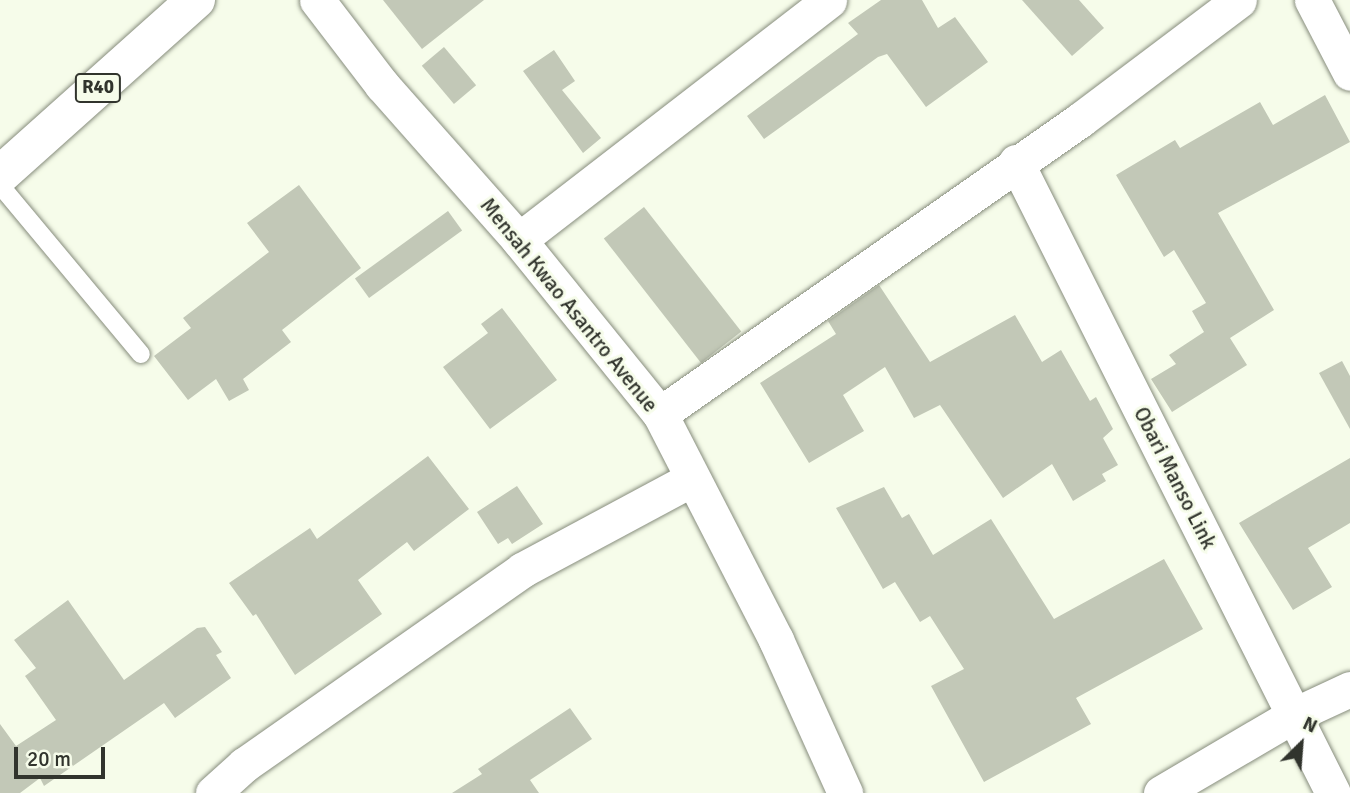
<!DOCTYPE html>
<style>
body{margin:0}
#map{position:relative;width:1350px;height:793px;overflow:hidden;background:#f6fcea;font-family:Signika,sans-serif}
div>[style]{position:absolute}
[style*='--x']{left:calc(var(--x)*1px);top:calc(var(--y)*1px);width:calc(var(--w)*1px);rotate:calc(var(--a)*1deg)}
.building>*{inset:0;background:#c2c8b7;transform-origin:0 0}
.roads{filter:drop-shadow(0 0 2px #878d7d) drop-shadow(0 0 2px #878d7d)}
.lane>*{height:18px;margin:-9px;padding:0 9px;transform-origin:9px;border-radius:9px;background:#fff}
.street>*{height:35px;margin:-17.5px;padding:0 17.5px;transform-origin:17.5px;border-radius:17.5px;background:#fff}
.primary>*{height:38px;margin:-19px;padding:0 19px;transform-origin:19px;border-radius:19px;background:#fff}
span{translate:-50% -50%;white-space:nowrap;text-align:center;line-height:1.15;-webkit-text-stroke:6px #f6fcea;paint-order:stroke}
.shield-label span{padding:2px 5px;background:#f6fcea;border:2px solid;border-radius:5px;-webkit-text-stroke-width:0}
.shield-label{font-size:19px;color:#31342d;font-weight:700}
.street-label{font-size:21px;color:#31342d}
.north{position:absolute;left:1266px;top:709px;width:70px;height:70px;-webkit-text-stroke:5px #f6fcea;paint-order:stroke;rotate:25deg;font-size:19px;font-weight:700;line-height:28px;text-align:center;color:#31342d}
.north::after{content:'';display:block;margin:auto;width:24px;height:32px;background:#31342d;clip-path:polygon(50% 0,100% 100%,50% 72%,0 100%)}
.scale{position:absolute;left:14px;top:747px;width:91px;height:32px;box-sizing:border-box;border:4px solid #31342d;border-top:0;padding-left:9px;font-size:21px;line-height:24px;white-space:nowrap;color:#31342d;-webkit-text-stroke:5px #f6fcea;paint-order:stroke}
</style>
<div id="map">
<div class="building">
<div style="clip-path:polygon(383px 0,484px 0,422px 49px)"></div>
<div style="clip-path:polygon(881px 0,922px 0,938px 28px,955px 17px,988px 62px,926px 107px,887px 54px,878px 57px,764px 139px,747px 116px,858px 34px,848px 23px)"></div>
<div style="clip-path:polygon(1022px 0,1079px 0,1104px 28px,1072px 56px)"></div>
<div style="left:444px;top:47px;width:50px;height:29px;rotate:50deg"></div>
<div style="clip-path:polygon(554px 50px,575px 81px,562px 90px,601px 138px,583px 153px,523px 71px)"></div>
<div style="clip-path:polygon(1325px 95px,1350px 142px,1218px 213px,1274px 310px,1230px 338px,1247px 365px,1172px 412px,1151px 379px,1176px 364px,1169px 355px,1204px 332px,1192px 311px,1206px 303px,1174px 250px,1164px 257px,1116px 175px,1175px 140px,1180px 148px,1260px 102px,1273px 125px)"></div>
<div style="clip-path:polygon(299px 185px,361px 268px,282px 330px,291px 342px,243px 379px,249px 390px,229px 401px,216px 379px,188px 400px,154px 356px,191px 328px,183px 318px,269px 252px,247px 223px)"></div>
<div style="left:644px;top:207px;width:158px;height:51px;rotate:52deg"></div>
<div style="left:448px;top:211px;width:24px;height:115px;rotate:54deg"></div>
<div style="clip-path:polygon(879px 285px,930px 362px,1015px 315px,1042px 362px,1061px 350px,1090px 401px,1096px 397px,1113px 429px,1103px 438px,1118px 465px,1102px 474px,1106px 481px,1073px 501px,1052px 464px,1003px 498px,940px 405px,914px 418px,885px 367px,843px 395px,864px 431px,809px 463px,760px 383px,836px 334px,828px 321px)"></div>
<div style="clip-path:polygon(502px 308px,557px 380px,490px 429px,443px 367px,488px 333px,481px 324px)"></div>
<div style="clip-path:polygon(1342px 361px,1350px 376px,1350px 429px,1319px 373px)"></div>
<div style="clip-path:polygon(428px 456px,469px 509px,414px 551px,407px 542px,358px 580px,382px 614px,295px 675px,256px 614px,253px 616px,229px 583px,310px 528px,317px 539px)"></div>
<div style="clip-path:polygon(1350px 458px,1350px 523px,1308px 548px,1332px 587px,1293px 610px,1239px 523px)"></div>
<div style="clip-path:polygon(517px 486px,543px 524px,512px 544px,508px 538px,498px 544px,477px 512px)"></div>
<div style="clip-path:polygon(884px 487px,902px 518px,909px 514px,933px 555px,991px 519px,1054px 619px,1164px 559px,1203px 629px,1076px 698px,1091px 724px,984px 782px,931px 686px,964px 669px,930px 616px,920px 622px,895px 582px,883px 589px,836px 508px)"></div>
<div style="clip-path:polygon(68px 600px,124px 680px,197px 628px,205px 627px,222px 652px,216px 655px,231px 678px,175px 718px,164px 703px,44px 786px,40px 778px,20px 793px,0 793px,0 724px,16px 746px,56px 720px,25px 676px,36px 668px,14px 640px)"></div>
<div style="clip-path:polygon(570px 708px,592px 739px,530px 780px,539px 793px,452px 793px,482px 774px,478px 769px)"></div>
</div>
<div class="roads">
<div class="lane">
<div style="--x:0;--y:185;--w:220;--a:50.2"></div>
</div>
<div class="street">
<div style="--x:317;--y:0;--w:107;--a:52.6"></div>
<div style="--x:382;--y:85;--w:207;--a:48.5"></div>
<div style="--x:519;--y:240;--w:224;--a:51"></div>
<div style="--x:660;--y:414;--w:254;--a:62.8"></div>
<div style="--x:776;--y:640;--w:168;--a:65.7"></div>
<div style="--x:1312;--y:0;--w:82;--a:62.5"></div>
<div style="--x:1016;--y:162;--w:706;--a:63.33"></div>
<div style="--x:519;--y:240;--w:392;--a:-37.7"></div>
<div style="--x:660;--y:414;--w:513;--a:-34.99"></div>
<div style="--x:1080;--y:120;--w:199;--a:-37"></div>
<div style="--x:213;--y:793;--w:42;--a:-42.1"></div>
<div style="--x:244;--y:765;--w:340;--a:-35"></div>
<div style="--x:522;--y:570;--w:193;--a:-28.2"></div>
<div style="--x:1161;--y:793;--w:154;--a:-30.4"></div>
<div style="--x:1294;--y:715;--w:62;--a:-24.9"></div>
</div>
<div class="primary">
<div style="--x:0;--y:175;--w:263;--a:-41.8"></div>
</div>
</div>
<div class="shield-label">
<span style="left:98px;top:88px">R40</span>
</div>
<div class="street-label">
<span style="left:569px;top:305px;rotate:51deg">Mensah Kwao Asantro Avenue</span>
<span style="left:1175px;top:478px;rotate:63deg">Obari Manso Link</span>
</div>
<div class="north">N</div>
<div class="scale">20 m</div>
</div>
